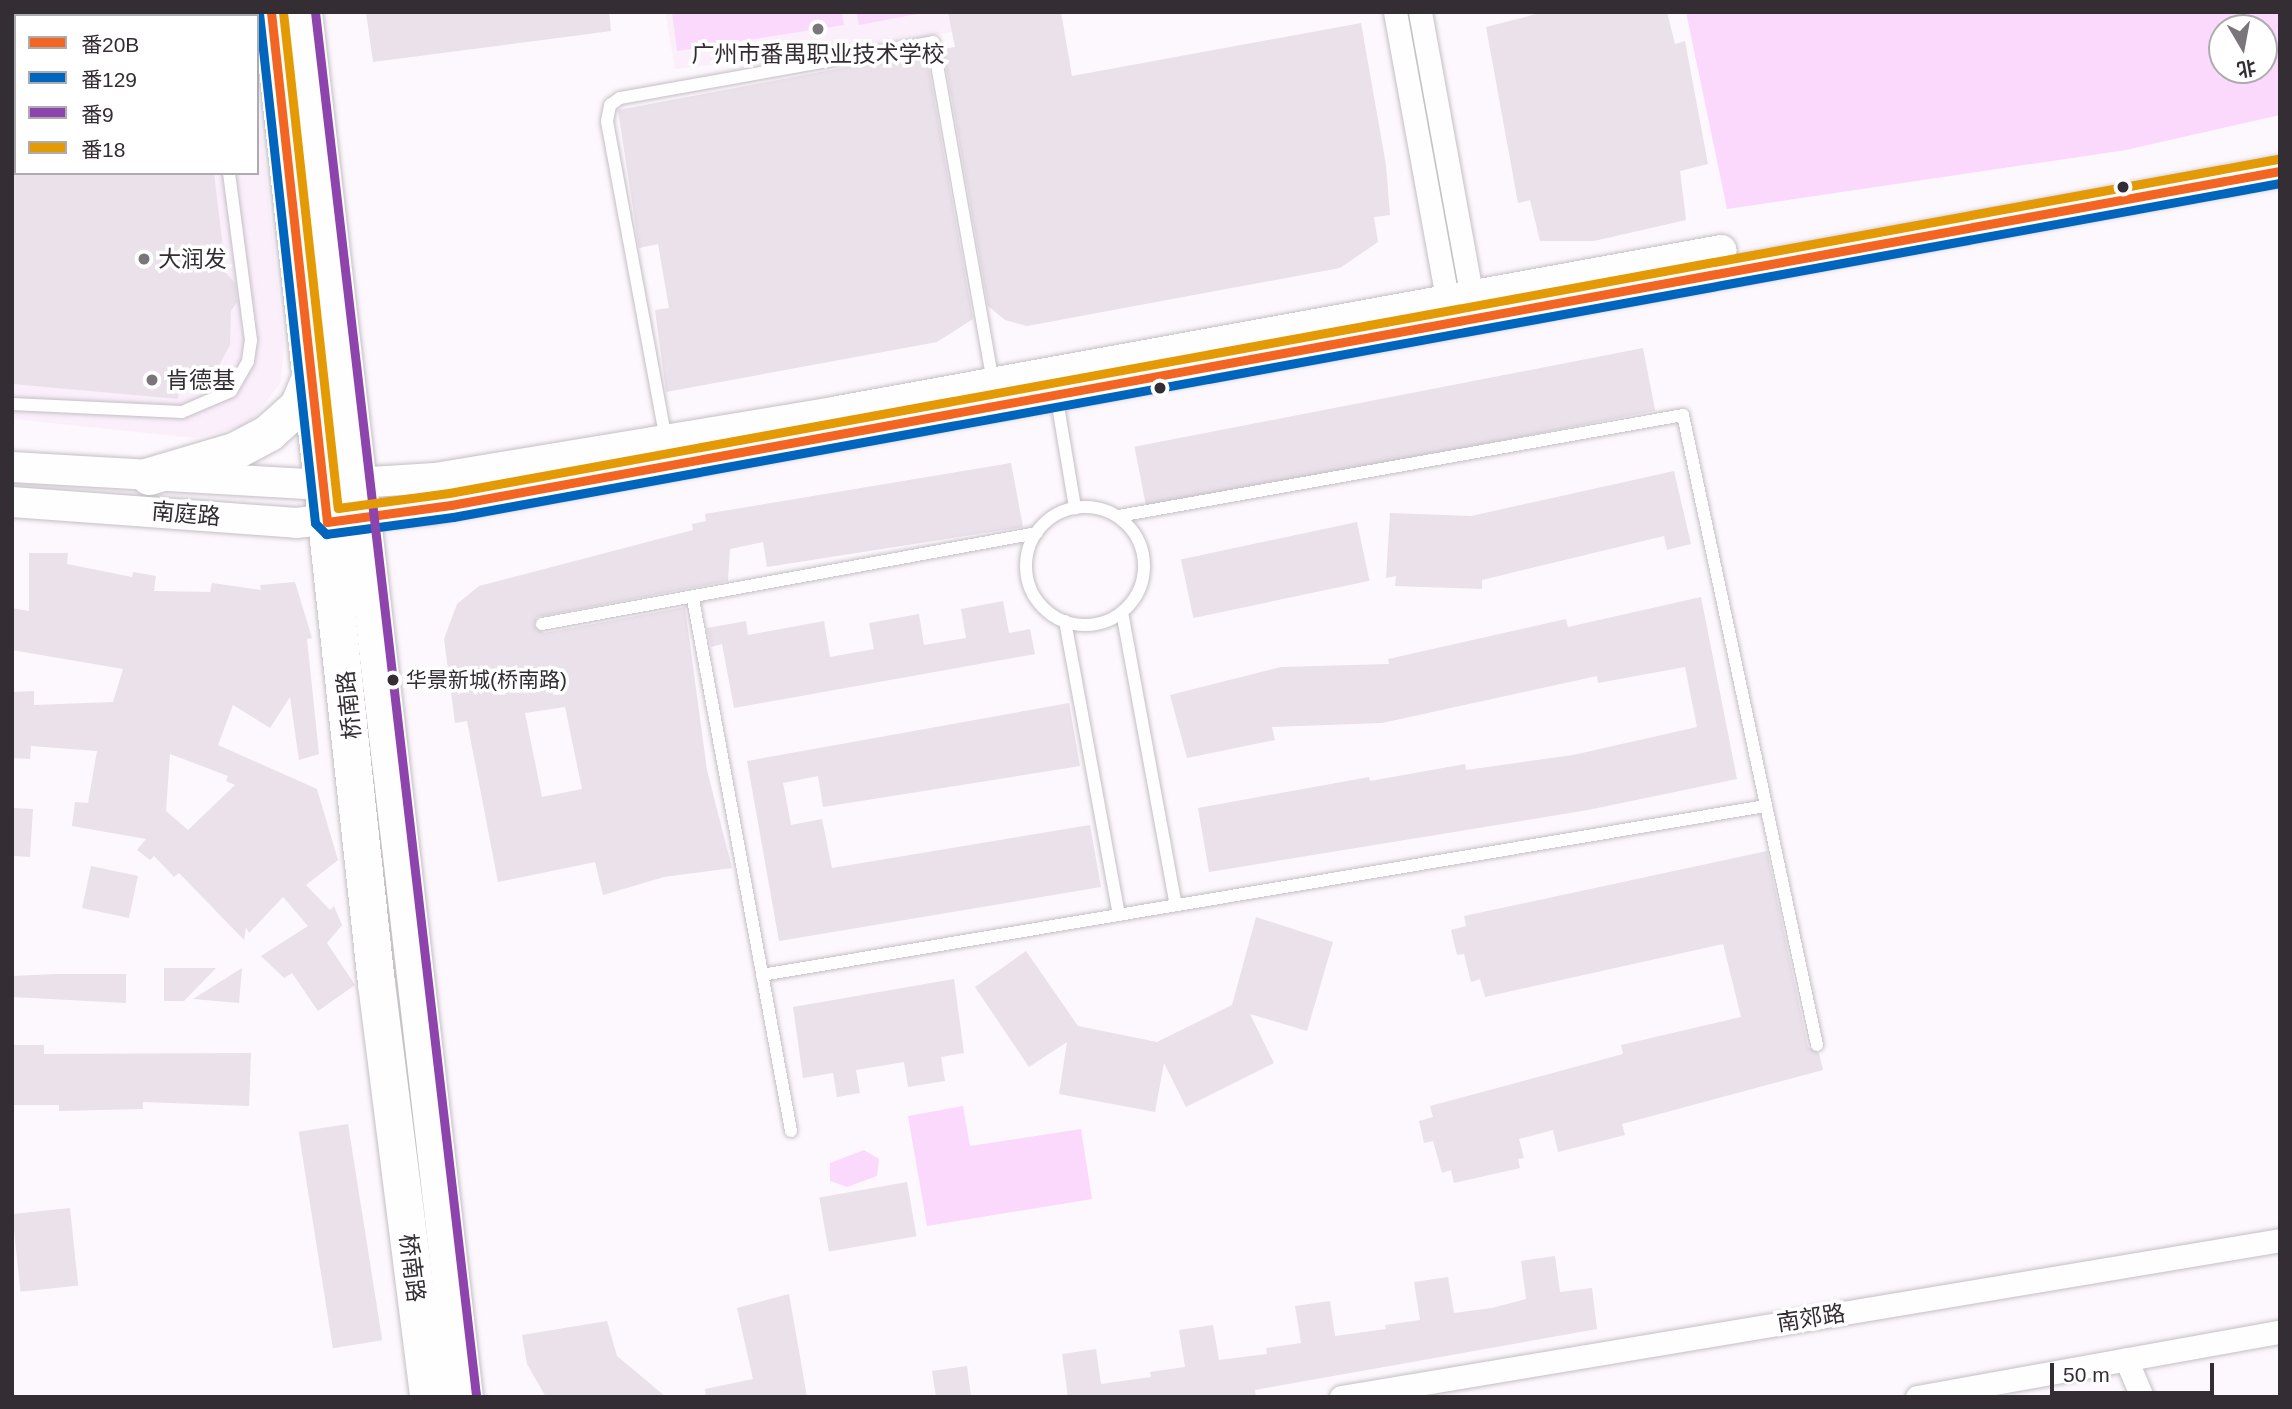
<!DOCTYPE html>
<meta charset="utf-8">
<style>
body{margin:0}
#map{position:relative;width:2292px;height:1409px;overflow:hidden;background:#fdf8fd;font-family:Helvetica,"Noto Sans SC",sans-serif}
div>[style]{position:absolute}
[style*='--x']{left:calc(var(--x)*1px);top:calc(var(--y)*1px);width:calc(var(--w)*1px);rotate:calc(var(--a)*1deg)}
.built>*{inset:0;background:#fbeffc}
.green>*{inset:0;background:#fbd9fc}
.building>*{inset:0;background:#eae1ea;transform-origin:0 0}
.roads{filter:drop-shadow(0 0 2px #c4bfc4) drop-shadow(0 0 2px #c4bfc4)}
.service>*{height:12px;margin:-6px;padding:0 6px;transform-origin:6px;border-radius:6px;background:#fffeff}
.service>.ring{margin:-6px;padding:0;box-sizing:content-box;background:none;border:12px solid #fffeff;border-radius:50%}
.minor>*{height:23px;margin:-11.5px;padding:0 11.5px;transform-origin:11.5px;border-radius:11.5px;background:#fffeff}
.tertiary>*{height:30px;margin:-15px;padding:0 15px;transform-origin:15px;border-radius:15px;background:#fffeff}
.primary>*{height:37px;margin:-18.5px;padding:0 18.5px;transform-origin:18.5px;border-radius:18.5px;background:#fffeff}
.bus-1>*{height:9px;margin:-4.5px;padding:0 4.5px;transform-origin:4.5px;border-radius:4.5px;background:#f26522}
.bus-2>*{height:9px;margin:-4.5px;padding:0 4.5px;transform-origin:4.5px;border-radius:4.5px;background:#0065bd}
.bus-3>*{height:9px;margin:-4.5px;padding:0 4.5px;transform-origin:4.5px;border-radius:4.5px;background:#8e44ad}
.bus-4>*{height:9px;margin:-4.5px;padding:0 4.5px;transform-origin:4.5px;border-radius:4.5px;background:#e49a05}
.dots>*{width:19px;height:19px;translate:-50% -50%;box-sizing:border-box;border:4px solid #fff;border-radius:50%}
span{translate:-50% -50%;white-space:nowrap;text-align:center;line-height:1.15;-webkit-text-stroke:7px #fff;paint-order:stroke}
.bus-label{font-size:21px;color:#342e34}
.left{translate:0 -50%;text-align:left}
.poi-label{font-size:23px;color:#342e34}
.street-label{font-size:23px;color:#342e34}
.frame{position:absolute;inset:0;border:14px solid #342e34;pointer-events:none}
.legend{position:absolute;left:14px;top:14px;width:245px;height:161px;box-sizing:border-box;background:#fff;border:2px solid #aeabae;margin:0;padding:9px 12px;list-style:none;font-size:21px;color:#342e34}
.legend li{display:flex;align-items:center;gap:14px;height:35px}
.legend b{width:35px;border:2px solid #aeabae}
.north{position:absolute;left:2208px;top:14px;width:70px;height:70px;box-sizing:border-box;background:#fff;border:2px solid #aeabae;border-radius:50%;rotate:170deg;font-size:19px;font-weight:700;line-height:28px;text-align:center;color:#342e34}
.north::after{content:'';display:block;margin:auto;width:24px;height:32px;background:#7a757a;clip-path:polygon(50% 0,100% 100%,50% 72%,0 100%)}
.scale{position:absolute;left:2050px;top:1363px;width:164px;height:32px;box-sizing:border-box;border:4px solid #342e34;border-top:0;padding-left:9px;font-size:21px;line-height:24px;white-space:nowrap;color:#342e34;-webkit-text-stroke:5px #fff;paint-order:stroke}
</style>
<div id="map">
<div class="built">
<div style="clip-path:polygon(12px 12px,249px 12px,16px 16px,16px 173px,257px 173px,257px 88px,284px 345px,281px 382px,249px 425px,195px 438px,12px 419px)"></div>
<div style="clip-path:polygon(665px 12px,1065px 12px,871px 46px,675px 69px)"></div>
</div>
<div class="green">
<div style="clip-path:polygon(672px 12px,842px 12px,844px 25px,677px 51px)"></div>
<div style="clip-path:polygon(856px 12px,928px 12px,859px 25px)"></div>
<div style="clip-path:polygon(evenodd,1686px 12px,2280px 12px,2280px 115px,2126px 150px,1727px 209px,1686px 12px,2264px 28px,2264px 70px,2222px 70px,2222px 28px,2264px 28px)"></div>
<div style="clip-path:polygon(963px 1106px,970px 1146px,1081px 1129px,1092px 1199px,927px 1226px,908px 1116px)"></div>
<div style="clip-path:polygon(864px 1150px,879px 1159px,877px 1176px,847px 1187px,830px 1181px,830px 1163px)"></div>
</div>
<div class="building">
<div style="clip-path:polygon(366px 12px,609px 12px,611px 31px,373px 62px)"></div>
<div style="clip-path:polygon(948px 12px,1061px 12px,1072px 76px,1361px 23px,1386px 165px,1390px 215px,1374px 217px,1378px 242px,1340px 268px,1027px 326px,1005px 320px,988px 306px,943px 49px,955px 47px)"></div>
<div style="clip-path:polygon(1544px 12px,1667px 12px,1675px 44px,1685px 41px,1708px 164px,1680px 171px,1686px 220px,1594px 241px,1540px 241px,1530px 200px,1518px 203px,1486px 27px)"></div>
<div style="clip-path:polygon(926px 52px,973px 319px,937px 342px,666px 392px,655px 310px,669px 308px,658px 244px,639px 248px,618px 110px)"></div>
<div style="clip-path:polygon(12px 173px,214px 173px,226px 273px,235px 283px,237px 302px,231px 311px,230px 345px,216px 371px,179px 392px,178px 399px,12px 384px)"></div>
<div style="left:1643px;top:348px;width:64px;height:518px;rotate:79deg"></div>
<div style="clip-path:polygon(evenodd,1011px 463px,1023px 527px,767px 567px,763px 542px,730px 549px,728px 581px,537px 617px,534px 626px,544px 633px,685px 607px,707px 770px,732px 868px,664px 877px,603px 895px,595px 862px,498px 882px,467px 721px,455px 723px,444px 639px,457px 604px,479px 586px,693px 530px,692px 524px,706px 521px,705px 514px,1011px 463px,565px 707px,582px 789px,542px 797px,525px 713px,565px 707px)"></div>
<div style="clip-path:polygon(1674px 471px,1691px 544px,1667px 550px,1664px 536px,1482px 580px,1482px 589px,1395px 586px,1396px 576px,1386px 578px,1390px 513px,1471px 516px)"></div>
<div style="left:1357px;top:522px;width:60px;height:180px;rotate:78deg"></div>
<div style="clip-path:polygon(evenodd,29px 553px,68px 553px,67px 564px,132px 577px,133px 572px,156px 576px,154px 591px,210px 592px,212px 583px,261px 590px,260px 585px,295px 582px,312px 638px,307px 639px,319px 754px,299px 760px,290px 697px,270px 728px,233px 705px,218px 745px,317px 789px,338px 860px,306px 885px,330px 910px,334px 906px,342px 925px,327px 943px,355px 985px,318px 1011px,292px 973px,284px 978px,261px 956px,308px 926px,283px 897px,249px 933px,246px 927px,244px 940px,179px 873px,174px 877px,154px 856px,150px 860px,137px 850px,146px 839px,72px 826px,75px 802px,88px 803px,97px 751px,31px 746px,30px 759px,12px 758px,12px 692px,34px 691px,34px 705px,113px 702px,123px 669px,12px 650px,12px 608px,29px 611px,29px 553px,170px 754px,228px 776px,226px 781px,235px 785px,188px 830px,166px 811px,170px 754px)"></div>
<div style="clip-path:polygon(1701px 597px,1737px 779px,1588px 810px,1209px 872px,1198px 808px,1369px 777px,1370px 781px,1465px 764px,1466px 770px,1573px 755px,1697px 727px,1685px 667px,1598px 683px,1597px 676px,1382px 723px,1272px 727px,1275px 740px,1187px 758px,1170px 695px,1281px 667px,1389px 664px,1388px 659px,1566px 619px,1568px 627px)"></div>
<div style="clip-path:polygon(1003px 601px,1009px 633px,1030px 629px,1035px 654px,734px 708px,722px 644px,711px 647px,707px 628px,746px 621px,748px 635px,824px 621px,830px 657px,874px 649px,869px 623px,919px 614px,924px 645px,966px 638px,961px 609px)"></div>
<div style="clip-path:polygon(1069px 703px,1080px 766px,823px 807px,818px 776px,783px 783px,791px 825px,822px 819px,832px 868px,1090px 825px,1101px 887px,779px 941px,747px 761px)"></div>
<div style="clip-path:polygon(12px 808px,33px 809px,30px 857px,12px 856px)"></div>
<div style="clip-path:polygon(1767px 851px,1808px 1047px,1819px 1053px,1823px 1070px,1622px 1124px,1625px 1135px,1558px 1152px,1553px 1130px,1519px 1139px,1524px 1158px,1518px 1159px,1520px 1168px,1454px 1183px,1451px 1170px,1442px 1173px,1433px 1141px,1424px 1143px,1419px 1121px,1433px 1117px,1430px 1106px,1623px 1054px,1621px 1045px,1741px 1017px,1723px 944px,1485px 997px,1480px 979px,1471px 982px,1464px 954px,1457px 955px,1451px 930px,1466px 926px,1464px 916px)"></div>
<div style="left:91px;top:866px;width:48px;height:43px;rotate:12deg"></div>
<div style="clip-path:polygon(1256px 917px,1333px 942px,1307px 1031px,1250px 1014px,1274px 1063px,1186px 1107px,1164px 1063px,1155px 1112px,1059px 1094px,1067px 1042px,1029px 1067px,975px 987px,1026px 951px,1078px 1026px,1157px 1042px,1232px 1005px)"></div>
<div style="clip-path:polygon(164px 968px,216px 968px,184px 1001px,164px 1001px)"></div>
<div style="clip-path:polygon(242px 968px,239px 1003px,193px 999px)"></div>
<div style="clip-path:polygon(55px 974px,126px 974px,126px 1003px,12px 997px,12px 976px)"></div>
<div style="clip-path:polygon(954px 979px,964px 1053px,941px 1057px,945px 1081px,908px 1087px,904px 1062px,856px 1070px,860px 1093px,837px 1097px,833px 1073px,803px 1078px,793px 1007px)"></div>
<div style="clip-path:polygon(12px 1045px,44px 1045px,44px 1054px,251px 1053px,249px 1106px,143px 1102px,143px 1109px,59px 1111px,59px 1105px,12px 1105px)"></div>
<div style="left:348px;top:1124px;width:219px;height:50px;rotate:81deg"></div>
<div style="left:907px;top:1182px;width:55px;height:89px;rotate:80deg"></div>
<div style="left:70px;top:1208px;width:78px;height:58px;rotate:84deg"></div>
<div style="clip-path:polygon(1555px 1256px,1560px 1292px,1592px 1288px,1597px 1329px,1255px 1390px,1256px 1397px,1068px 1397px,1062px 1354px,1096px 1349px,1101px 1384px,1151px 1377px,1150px 1372px,1185px 1367px,1179px 1330px,1213px 1325px,1219px 1360px,1267px 1354px,1266px 1348px,1301px 1343px,1295px 1306px,1330px 1301px,1335px 1336px,1386px 1329px,1385px 1325px,1420px 1320px,1414px 1282px,1448px 1277px,1454px 1313px,1492px 1308px,1526px 1299px,1521px 1261px)"></div>
<div style="clip-path:polygon(789px 1294px,807px 1397px,706px 1397px,705px 1389px,753px 1379px,737px 1308px)"></div>
<div style="clip-path:polygon(607px 1321px,617px 1356px,666px 1397px,546px 1397px,527px 1364px,522px 1335px)"></div>
<div style="clip-path:polygon(967px 1366px,971px 1397px,936px 1397px,932px 1371px)"></div>
</div>
<div class="roads">
<div class="service">
<div style="--x:209;--y:12;--w:4;--a:90"></div>
<div style="--x:29;--y:16;--w:4;--a:-76"></div>
<div style="--x:12;--y:61;--w:9;--a:-63"></div>
<div style="--x:1056;--y:394;--w:116;--a:80.5"></div>
<div style="--x:12;--y:404;--w:170;--a:2.7"></div>
<div style="--x:182;--y:412;--w:53;--a:-23.2"></div>
<div style="--x:231;--y:391;--w:34;--a:-60"></div>
<div style="--x:248;--y:361;--w:21;--a:-82"></div>
<div style="--x:251;--y:340;--w:168;--a:-97.5"></div>
<div style="--x:666;--y:440;--w:324;--a:-100.5"></div>
<div style="--x:607;--y:121;--w:16;--a:-79"></div>
<div style="--x:610;--y:105;--w:12;--a:-35"></div>
<div style="--x:620;--y:98;--w:318;--a:-10.1"></div>
<div style="--x:933;--y:42;--w:345;--a:80"></div>
<div class="ring" style="left:1026px;top:507px;width:106px;height:106px"></div>
<div style="--x:1119;--y:516;--w:573;--a:-10.15"></div>
<div style="--x:1683;--y:415;--w:644;--a:77.99"></div>
<div style="--x:693;--y:599;--w:541;--a:79.56"></div>
<div style="--x:1122;--y:612;--w:298;--a:79.6"></div>
<div style="--x:1065;--y:621;--w:299;--a:79.6"></div>
<div style="--x:542;--y:624;--w:503;--a:-10.42"></div>
<div style="--x:762;--y:975;--w:1017;--a:-9.56"></div>
</div>
<div class="minor">
<div style="--x:1395;--y:12;--w:309;--a:79.7"></div>
<div style="--x:1420;--y:12;--w:303;--a:79.7"></div>
<div style="--x:2126;--y:1359;--w:41;--a:67.2"></div>
<div style="--x:1341;--y:1397;--w:952;--a:-9.49"></div>
<div style="--x:1917;--y:1397;--w:369;--a:-10.2"></div>
</div>
<div class="tertiary">
<div style="--x:12;--y:467;--w:312;--a:3.3"></div>
<div style="--x:323;--y:485;--w:112;--a:-3.6"></div>
<div style="--x:435;--y:478;--w:409;--a:-9.4"></div>
<div style="--x:838;--y:411;--w:898;--a:-10.33"></div>
<div style="--x:12;--y:502;--w:285;--a:4.2"></div>
<div style="--x:296;--y:523;--w:137;--a:-5.9"></div>
<div style="--x:432;--y:509;--w:1879;--a:-10.36"></div>
</div>
<div class="primary">
<div style="--x:271;--y:12;--w:977;--a:83.83"></div>
<div style="--x:376;--y:983;--w:417;--a:82.8"></div>
<div style="--x:303;--y:12;--w:1394;--a:83.37"></div>
<div style="--x:149;--y:476;--w:89;--a:-16.4"></div>
<div style="--x:234;--y:451;--w:40;--a:-28"></div>
<div style="--x:269;--y:432;--w:39;--a:-42"></div>
<div style="--x:298;--y:406;--w:34;--a:-67"></div>
</div>
</div>
<div class="bus-1">
<div style="--x:271;--y:12;--w:513;--a:83.73"></div>
<div style="--x:327;--y:522;--w:125;--a:-7.8"></div>
<div style="--x:451;--y:505;--w:1859;--a:-10.35"></div>
</div>
<div class="bus-2">
<div style="--x:259;--y:13;--w:513;--a:83.73"></div>
<div style="--x:315;--y:523;--w:16;--a:45"></div>
<div style="--x:326;--y:534;--w:128;--a:-7.6"></div>
<div style="--x:453;--y:517;--w:1857;--a:-10.36"></div>
</div>
<div class="bus-3">
<div style="--x:315;--y:12;--w:1393;--a:83.36"></div>
</div>
<div class="bus-4">
<div style="--x:283;--y:12;--w:499;--a:83.7"></div>
<div style="--x:338;--y:508;--w:112;--a:-7.7"></div>
<div style="--x:449;--y:493;--w:1859;--a:-10.35"></div>
</div>
<div class="dots">
<div style="left:818px;top:29px;background:#7a757a"></div>
<div style="left:2123px;top:187px;background:#342e34"></div>
<div style="left:144px;top:259px;background:#7a757a"></div>
<div style="left:152px;top:380px;background:#7a757a"></div>
<div style="left:1160px;top:388px;background:#342e34"></div>
<div style="left:393px;top:680px;background:#342e34"></div>
</div>
<div class="bus-label">
<span class="left" style="left:406px;top:680px">华景新城(桥南路)</span>
</div>
<div class="poi-label">
<span style="left:818px;top:54px">广州市番禺职业技术学校</span>
<span class="left" style="left:158px;top:259px">大润发</span>
<span class="left" style="left:166px;top:380px">肯德基</span>
</div>
<div class="street-label">
<span style="left:186px;top:514px;rotate:5deg">南庭路</span>
<span style="left:349px;top:705px;rotate:-96deg">桥南路</span>
<span style="left:412px;top:1268px;rotate:83deg">桥南路</span>
<span style="left:1811px;top:1318px;rotate:-9deg">南郊路</span>
</div>
<div class="frame"></div>
<ul class="legend">
<li><b style="height:9px;background:#f26522"></b>番20B</li>
<li><b style="height:9px;background:#0065bd"></b>番129</li>
<li><b style="height:9px;background:#8e44ad"></b>番9</li>
<li><b style="height:9px;background:#e49a05"></b>番18</li>
</ul>
<div class="north">北</div>
<div class="scale">50 m</div>
</div>
